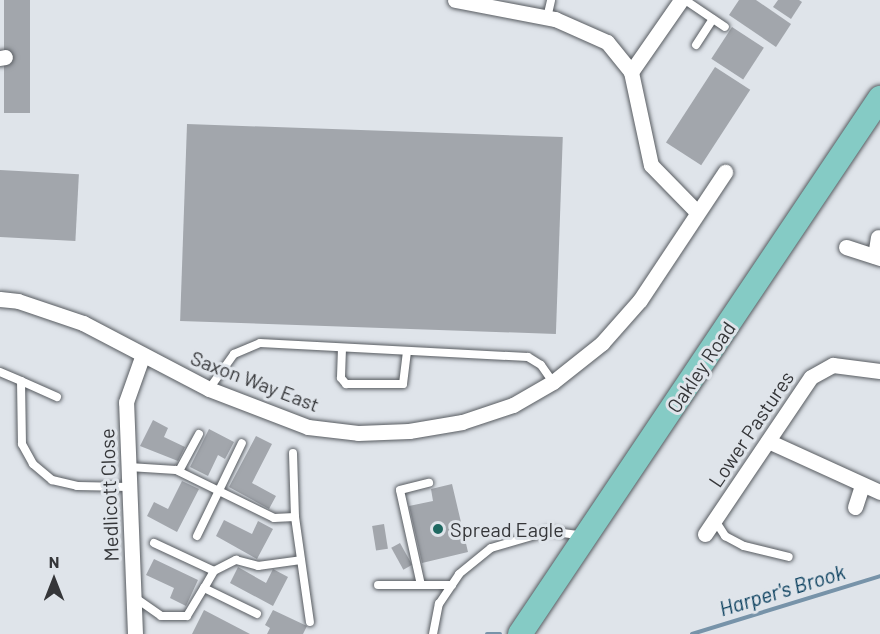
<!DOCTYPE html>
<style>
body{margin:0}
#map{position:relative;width:880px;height:634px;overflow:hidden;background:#dfe4ea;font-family:Barlow,sans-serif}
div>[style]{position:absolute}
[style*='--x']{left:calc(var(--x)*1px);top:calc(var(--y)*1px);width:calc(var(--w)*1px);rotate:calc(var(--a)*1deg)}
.stream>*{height:4px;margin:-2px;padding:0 2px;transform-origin:2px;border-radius:2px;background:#7793a9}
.building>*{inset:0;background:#a2a6ac;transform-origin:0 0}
.roads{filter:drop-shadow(0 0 2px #575b60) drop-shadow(0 0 2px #575b60)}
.service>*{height:8px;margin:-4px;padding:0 4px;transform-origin:4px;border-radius:4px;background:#fff}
.minor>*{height:15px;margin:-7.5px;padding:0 7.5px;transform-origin:7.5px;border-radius:7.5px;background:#fff}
.primary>*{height:24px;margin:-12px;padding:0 12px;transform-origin:12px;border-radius:12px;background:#85cbc5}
.dots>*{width:16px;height:16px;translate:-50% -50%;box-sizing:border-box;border:3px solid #dfe4ea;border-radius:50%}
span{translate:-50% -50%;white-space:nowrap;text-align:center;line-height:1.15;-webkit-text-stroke:6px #dfe4ea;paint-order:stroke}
.street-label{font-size:20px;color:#353639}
.poi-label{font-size:20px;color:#353639}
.left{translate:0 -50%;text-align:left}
.water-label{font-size:21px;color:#063c5b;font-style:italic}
.north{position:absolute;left:24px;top:550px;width:60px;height:60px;-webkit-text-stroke:4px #dfe4ea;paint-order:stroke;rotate:0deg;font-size:16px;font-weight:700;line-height:24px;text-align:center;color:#353639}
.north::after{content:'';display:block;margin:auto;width:21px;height:27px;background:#353639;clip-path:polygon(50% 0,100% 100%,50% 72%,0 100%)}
</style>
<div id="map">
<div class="stream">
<div style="--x:487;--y:634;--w:13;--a:0"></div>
<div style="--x:692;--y:634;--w:197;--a:-17.1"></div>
</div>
<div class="building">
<div style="left:4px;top:0;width:26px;height:113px"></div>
<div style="clip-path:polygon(739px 0,756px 0,791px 24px,776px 47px,729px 15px)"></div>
<div style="clip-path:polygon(778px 0,799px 0,802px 2px,791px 19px,773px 7px)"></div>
<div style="left:732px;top:27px;width:38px;height:38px;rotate:33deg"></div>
<div style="left:715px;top:67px;width:42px;height:90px;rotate:33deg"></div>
<div style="left:187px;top:124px;width:376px;height:197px;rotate:2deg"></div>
<div style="left:0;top:170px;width:79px;height:67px;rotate:3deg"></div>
<div style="clip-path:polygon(153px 420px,168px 428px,164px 437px,185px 447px,178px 461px,140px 446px)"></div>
<div style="clip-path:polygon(209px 429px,234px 442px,225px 459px,218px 455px,208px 476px,190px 467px)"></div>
<div style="clip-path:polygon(256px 436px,272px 444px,252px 483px,276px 496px,269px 509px,229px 487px)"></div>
<div style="clip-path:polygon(182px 481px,199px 489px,177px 532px,147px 516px,154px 502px,168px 509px)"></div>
<div style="clip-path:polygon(452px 484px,468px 552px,422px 563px,409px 506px,433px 501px,431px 489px)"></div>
<div style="clip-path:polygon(224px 520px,252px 534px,258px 521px,273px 529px,257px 559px,216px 536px)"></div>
<div style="left:384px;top:524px;width:25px;height:12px;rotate:81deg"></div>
<div style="left:400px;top:543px;width:25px;height:10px;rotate:61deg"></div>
<div style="clip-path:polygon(154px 559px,198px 580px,186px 606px,170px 598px,174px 588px,146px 575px)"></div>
<div style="clip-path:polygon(238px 567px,266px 583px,273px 569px,288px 577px,273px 606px,230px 583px)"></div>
<div style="clip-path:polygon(204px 610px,250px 634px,192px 634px)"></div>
<div style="clip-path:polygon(273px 610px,307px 626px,303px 634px,267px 634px,270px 628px,265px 625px)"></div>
</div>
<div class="roads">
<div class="service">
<div style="--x:685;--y:0;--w:48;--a:34"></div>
<div style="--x:547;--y:18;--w:18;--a:-77"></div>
<div style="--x:696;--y:45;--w:31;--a:-57"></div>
<div style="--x:342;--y:348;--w:30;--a:92"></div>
<div style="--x:341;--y:378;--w:8;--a:50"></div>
<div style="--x:346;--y:384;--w:57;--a:0"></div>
<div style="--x:403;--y:384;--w:33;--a:-83"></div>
<div style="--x:0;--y:372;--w:23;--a:23"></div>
<div style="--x:209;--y:389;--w:43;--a:-54.5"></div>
<div style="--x:234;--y:354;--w:28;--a:-23"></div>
<div style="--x:260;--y:343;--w:268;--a:3"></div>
<div style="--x:528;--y:357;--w:15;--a:32"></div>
<div style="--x:541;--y:365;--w:21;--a:55"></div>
<div style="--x:57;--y:397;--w:39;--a:-156"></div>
<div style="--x:21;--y:381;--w:63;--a:89.1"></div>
<div style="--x:22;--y:444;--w:23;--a:61"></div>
<div style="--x:33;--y:464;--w:25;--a:40"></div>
<div style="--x:52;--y:480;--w:26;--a:13"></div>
<div style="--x:77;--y:486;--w:52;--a:1.1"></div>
<div style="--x:129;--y:467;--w:47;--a:3.7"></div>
<div style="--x:176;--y:470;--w:109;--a:26.1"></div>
<div style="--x:274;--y:518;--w:21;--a:-3"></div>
<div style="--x:295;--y:517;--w:64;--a:-91.8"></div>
<div style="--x:179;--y:471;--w:42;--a:-61.6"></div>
<div style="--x:295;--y:517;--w:106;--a:81.9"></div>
<div style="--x:716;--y:522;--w:17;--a:57"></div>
<div style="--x:725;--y:536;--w:21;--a:28"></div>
<div style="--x:744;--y:546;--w:46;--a:13.7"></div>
<div style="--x:197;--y:536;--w:103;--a:-64.2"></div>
<div style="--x:154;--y:543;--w:66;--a:25"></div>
<div style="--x:214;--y:571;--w:20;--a:120"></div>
<div style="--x:204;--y:588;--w:59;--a:26.1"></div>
<div style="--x:214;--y:571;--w:25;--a:-27"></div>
<div style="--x:236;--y:560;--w:23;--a:15"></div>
<div style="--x:258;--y:566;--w:43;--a:-7.9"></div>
<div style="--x:378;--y:585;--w:74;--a:0"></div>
<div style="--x:421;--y:585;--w:97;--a:-102.5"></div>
<div style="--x:400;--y:490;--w:30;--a:-14"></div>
<div style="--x:137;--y:599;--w:29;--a:35"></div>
<div style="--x:161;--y:616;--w:26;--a:0"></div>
<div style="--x:187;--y:616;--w:33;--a:-59"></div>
<div style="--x:433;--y:634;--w:31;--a:-79"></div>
<div style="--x:439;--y:604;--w:36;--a:-56"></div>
<div style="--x:459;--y:574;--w:41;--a:-39.1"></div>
<div style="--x:491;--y:548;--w:60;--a:-16.3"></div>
<div style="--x:549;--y:531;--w:34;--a:8"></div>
</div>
<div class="minor">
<div style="--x:455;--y:0;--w:102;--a:10.8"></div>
<div style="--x:555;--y:19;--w:57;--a:23.9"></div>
<div style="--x:607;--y:42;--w:38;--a:51"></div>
<div style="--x:631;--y:72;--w:95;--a:77.9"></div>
<div style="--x:651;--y:165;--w:66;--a:45.6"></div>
<div style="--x:0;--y:58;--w:5;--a:-11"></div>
<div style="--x:631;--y:72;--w:88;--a:-55.2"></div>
<div style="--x:846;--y:247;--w:36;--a:18"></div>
<div style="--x:875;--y:256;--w:19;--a:-81"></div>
<div style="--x:0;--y:299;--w:18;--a:6"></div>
<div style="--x:18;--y:301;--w:69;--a:18.7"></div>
<div style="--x:83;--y:323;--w:142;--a:27.6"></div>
<div style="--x:209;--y:389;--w:106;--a:21"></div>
<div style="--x:308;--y:427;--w:50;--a:6.8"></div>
<div style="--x:358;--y:433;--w:51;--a:-2.2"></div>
<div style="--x:409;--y:431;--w:54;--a:-9.6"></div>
<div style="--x:462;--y:422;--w:54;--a:-18.4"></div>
<div style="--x:513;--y:405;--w:46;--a:-29.9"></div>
<div style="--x:553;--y:382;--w:63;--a:-38.5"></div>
<div style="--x:602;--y:343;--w:57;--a:-48.5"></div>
<div style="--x:640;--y:300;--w:154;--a:-56.4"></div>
<div style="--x:768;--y:441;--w:123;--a:24.5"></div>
<div style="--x:855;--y:507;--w:22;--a:-72"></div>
<div style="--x:705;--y:534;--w:189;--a:-56"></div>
<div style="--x:811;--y:377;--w:25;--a:-29"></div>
<div style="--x:833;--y:365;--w:47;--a:7.3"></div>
<div style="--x:135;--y:634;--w:232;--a:-92.2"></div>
<div style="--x:126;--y:402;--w:48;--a:-70.4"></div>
</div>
<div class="primary">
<div style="--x:520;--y:634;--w:646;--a:-56.11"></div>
</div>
</div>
<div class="dots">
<div style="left:438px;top:529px;background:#1e6861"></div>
</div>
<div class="street-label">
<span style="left:701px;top:367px;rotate:-56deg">Oakley Road</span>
<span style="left:255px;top:381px;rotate:21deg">Saxon Way East</span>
<span style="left:751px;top:429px;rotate:-56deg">Lower Pastures</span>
<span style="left:109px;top:495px;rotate:-92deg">Medlicott Close</span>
</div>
<div class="poi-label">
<span class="left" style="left:450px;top:529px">Spread Eagle</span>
</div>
<div class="water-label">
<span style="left:782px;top:590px;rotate:-17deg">Harper's Brook</span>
</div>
<div class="north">N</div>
</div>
